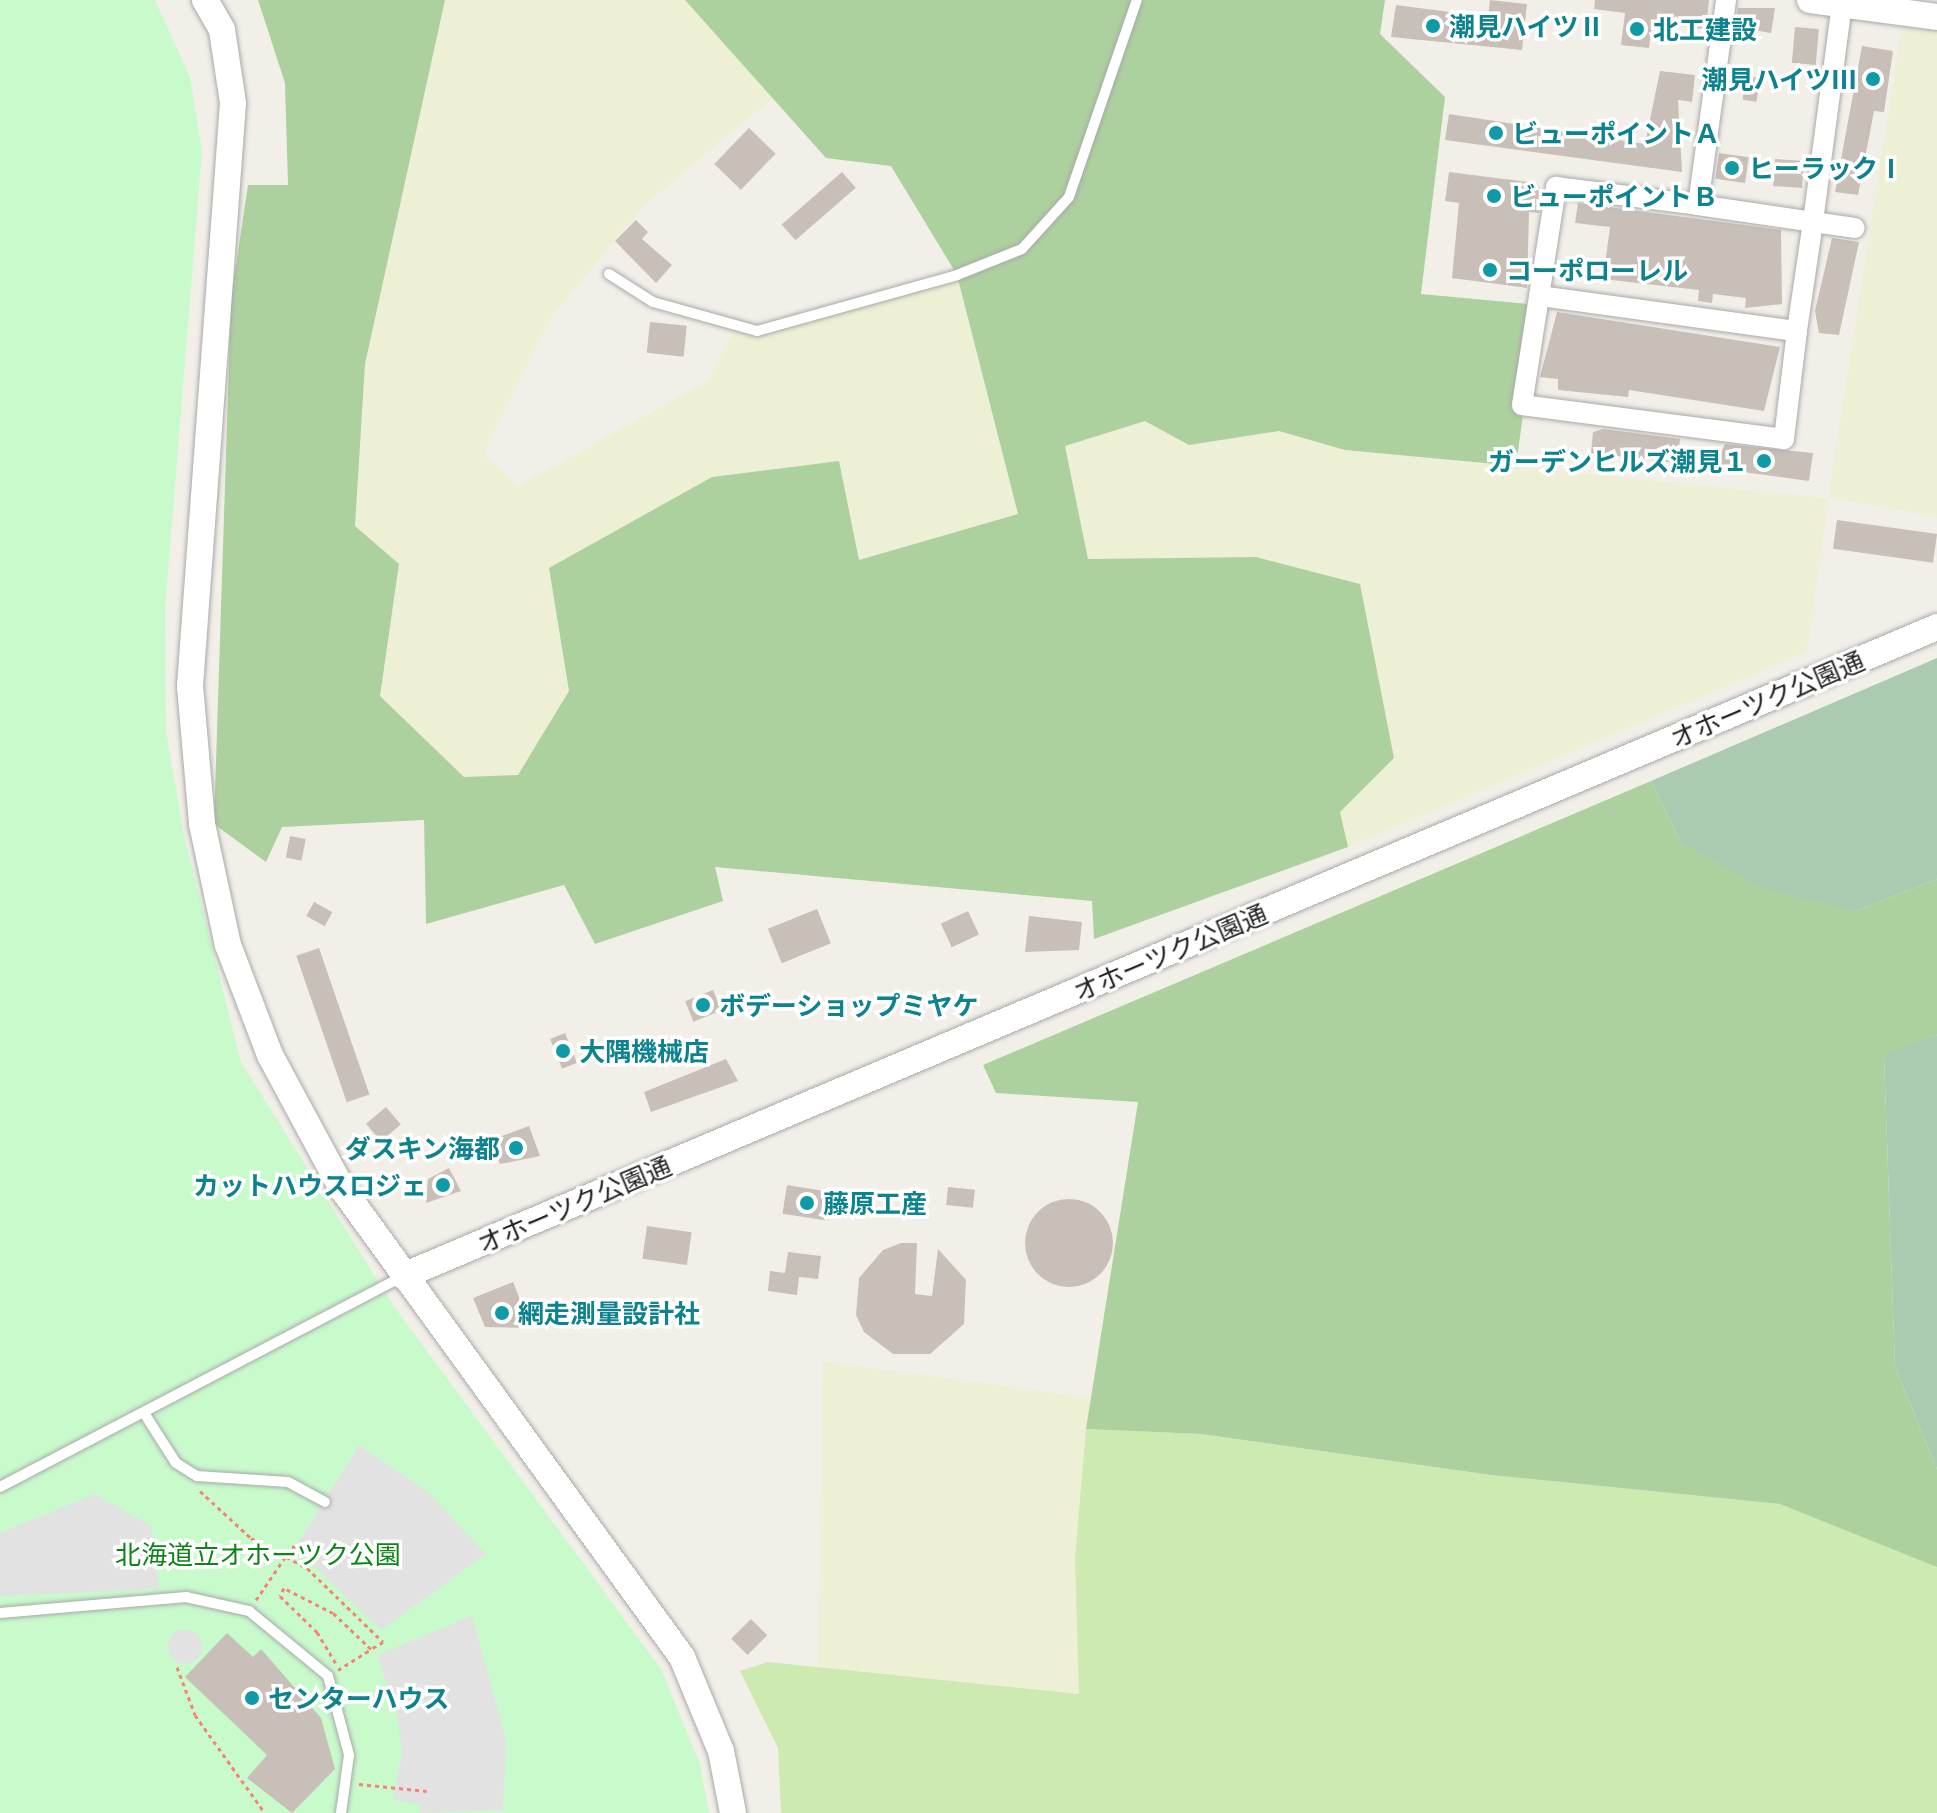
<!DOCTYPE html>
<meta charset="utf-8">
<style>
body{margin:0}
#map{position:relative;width:1937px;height:1813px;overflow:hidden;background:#f2efe9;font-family:"Exo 2","Noto Sans JP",sans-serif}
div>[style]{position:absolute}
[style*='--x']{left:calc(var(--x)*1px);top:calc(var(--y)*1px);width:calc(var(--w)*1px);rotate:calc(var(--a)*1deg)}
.farmland>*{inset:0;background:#eef0d5}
.grass>*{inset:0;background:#cdebb0}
.forest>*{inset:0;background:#add19e}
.cemetery>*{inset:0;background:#aacbaf}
.park>*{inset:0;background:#c8facc}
.parking>*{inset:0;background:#e2e2e2}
.round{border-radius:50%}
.building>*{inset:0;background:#c7bfb8;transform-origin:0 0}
.path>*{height:3px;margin-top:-1.5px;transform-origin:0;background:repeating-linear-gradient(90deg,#fa8072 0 4px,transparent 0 8px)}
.roads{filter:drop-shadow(0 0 2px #a9a9a9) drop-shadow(0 0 2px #a9a9a9)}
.service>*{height:10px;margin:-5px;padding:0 5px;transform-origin:5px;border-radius:5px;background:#fff}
.minor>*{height:20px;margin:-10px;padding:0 10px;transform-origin:10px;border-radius:10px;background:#fff}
.tertiary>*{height:26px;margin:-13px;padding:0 13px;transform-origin:13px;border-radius:13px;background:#fff}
.dots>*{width:22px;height:22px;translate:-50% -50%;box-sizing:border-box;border:4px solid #fff;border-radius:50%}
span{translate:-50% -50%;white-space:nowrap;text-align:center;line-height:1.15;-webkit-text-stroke:7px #fff;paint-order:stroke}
.culture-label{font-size:26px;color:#0d838f;font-weight:700}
.left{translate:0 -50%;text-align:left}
.right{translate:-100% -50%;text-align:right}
.street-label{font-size:26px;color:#222}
.park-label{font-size:26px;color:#0c8416}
</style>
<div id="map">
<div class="farmland">
<div style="clip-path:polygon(445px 0,685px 0,773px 98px,645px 205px,549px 320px,484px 453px,518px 486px,709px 380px,736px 325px,757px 331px,957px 275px,1018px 515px,859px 560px,549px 567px,569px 691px,518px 775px,464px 777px,380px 696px,399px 564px,355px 526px,365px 364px)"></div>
<div style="clip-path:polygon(1904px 12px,1937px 17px,1937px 517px,1829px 498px,1807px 652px,1348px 847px,1256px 557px,1088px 559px,1065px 445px,1145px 421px,1189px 445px,1279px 431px,1345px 450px,1828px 498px)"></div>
<div style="clip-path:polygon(823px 1361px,1092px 1398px,1075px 1558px,1080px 1694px,818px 1667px)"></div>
</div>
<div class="grass">
<div style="clip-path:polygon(1086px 1429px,1201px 1434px,1491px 1475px,1780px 1504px,1921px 1559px,1937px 1567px,1937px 1813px,781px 1813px,778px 1748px,740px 1671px,768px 1662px,1079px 1694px,1075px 1558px)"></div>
</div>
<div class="forest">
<div style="clip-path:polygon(258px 0,445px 0,365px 364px,355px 526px,399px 564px,380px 696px,464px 777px,518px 775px,569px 691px,549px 568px,712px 477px,839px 461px,859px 560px,1018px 514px,957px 275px,891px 166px,826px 158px,685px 0,1385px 0,1380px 34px,1445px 97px,1421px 294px,1538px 305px,1516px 466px,1345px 450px,1279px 431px,1189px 445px,1145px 421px,1065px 446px,1088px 559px,1256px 557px,1360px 584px,1394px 758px,1340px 812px,1348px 847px,1094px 939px,1092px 901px,715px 867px,723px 901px,595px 944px,564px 885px,426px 924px,424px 820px,282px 827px,266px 862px,214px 824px,231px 299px,248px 185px,288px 185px,285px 83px)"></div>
<div style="clip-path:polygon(1651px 781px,1680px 841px,1856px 911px,1937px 879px,1937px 1035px,1884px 1056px,1895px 1367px,1937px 1469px,1937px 1567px,1780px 1504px,1491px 1475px,1201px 1434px,1086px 1429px,1138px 1102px,996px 1093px,983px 1065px)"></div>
</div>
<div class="cemetery">
<div style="clip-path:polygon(1937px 658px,1937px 879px,1856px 911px,1760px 887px,1680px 841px,1651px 781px)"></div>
<div style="clip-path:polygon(1937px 1035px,1937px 1469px,1895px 1367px,1884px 1055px)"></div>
</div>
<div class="park">
<div style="clip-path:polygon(0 0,155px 0,190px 77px,202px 151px,165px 609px,166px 731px,184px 835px,241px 1062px,393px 1305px,661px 1669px,700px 1764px,709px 1813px,0 1813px)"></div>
</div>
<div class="parking">
<div style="clip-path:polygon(359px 1445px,428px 1492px,486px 1554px,381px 1630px,295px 1548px)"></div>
<div style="clip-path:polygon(95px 1494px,151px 1526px,159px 1589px,0 1596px,0 1533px)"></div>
<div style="clip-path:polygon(472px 1616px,506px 1740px,503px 1810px,420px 1813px,421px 1805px,393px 1799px,402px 1754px,397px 1712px,377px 1655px)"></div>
<div class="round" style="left:168px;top:1630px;width:34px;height:34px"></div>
</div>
<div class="building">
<div style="clip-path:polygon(1490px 0,1527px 4px,1522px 50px,1391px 37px,1396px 5px,1488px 17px)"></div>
<div style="clip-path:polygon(1595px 0,1709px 0,1706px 29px,1652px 24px,1649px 48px,1621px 45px,1625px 13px,1594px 9px)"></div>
<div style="clip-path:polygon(1738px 8px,1775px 8px,1771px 33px,1735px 27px)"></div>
<div style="left:1795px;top:27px;width:24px;height:36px;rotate:5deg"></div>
<div style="clip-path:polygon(1862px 46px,1893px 51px,1884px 112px,1874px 111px,1858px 195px,1835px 192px)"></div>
<div style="clip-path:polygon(1660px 71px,1695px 75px,1692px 102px,1678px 100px,1682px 172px,1445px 140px,1449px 114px,1645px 144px)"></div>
<div style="left:1746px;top:76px;width:14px;height:24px;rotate:8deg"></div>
<div style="left:749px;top:128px;width:37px;height:50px;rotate:44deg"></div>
<div style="left:1719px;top:153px;width:30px;height:26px;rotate:8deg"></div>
<div style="left:1775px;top:159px;width:29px;height:27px;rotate:4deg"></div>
<div style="left:842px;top:172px;width:21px;height:80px;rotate:49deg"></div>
<div style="clip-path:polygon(1449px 172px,1536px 183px,1542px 191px,1539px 213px,1529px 212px,1527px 288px,1452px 278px,1459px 203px,1445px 201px)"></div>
<div style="clip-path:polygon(1578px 203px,1781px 230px,1782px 304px,1745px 308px,1746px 298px,1713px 294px,1712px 303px,1698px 301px,1699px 290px,1603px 279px,1610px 227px,1575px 223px)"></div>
<div style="clip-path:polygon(636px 220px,648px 232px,642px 239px,672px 265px,656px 283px,615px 241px)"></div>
<div style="clip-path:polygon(1832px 238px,1859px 242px,1839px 335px,1819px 333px,1815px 311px)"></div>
<div style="clip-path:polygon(1557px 312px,1780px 347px,1764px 411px,1629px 390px,1628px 397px,1558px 390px,1558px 379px,1540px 377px)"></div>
<div style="left:650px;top:322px;width:37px;height:31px;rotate:6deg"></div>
<div style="clip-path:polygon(1603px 429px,1680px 439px,1677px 463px,1591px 453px,1593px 432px)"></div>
<div style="clip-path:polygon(1725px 444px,1813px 453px,1809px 481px,1714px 468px)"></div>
<div style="left:1837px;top:520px;width:101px;height:29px;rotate:8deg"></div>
<div style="left:290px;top:836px;width:16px;height:22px;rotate:11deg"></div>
<div style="left:314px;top:902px;width:21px;height:16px;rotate:29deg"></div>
<div style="left:817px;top:909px;width:37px;height:53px;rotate:68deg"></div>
<div style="left:968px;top:911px;width:26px;height:30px;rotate:65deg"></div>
<div style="clip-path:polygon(1029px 916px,1082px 922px,1079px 950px,1025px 952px)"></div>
<div style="left:319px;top:948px;width:155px;height:24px;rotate:71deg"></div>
<div style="left:713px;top:990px;width:22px;height:30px;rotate:68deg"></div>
<div style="left:565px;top:1033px;width:32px;height:16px;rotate:68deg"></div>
<div style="clip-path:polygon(726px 1059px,738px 1081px,651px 1112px,644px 1092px)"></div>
<div style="left:386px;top:1107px;width:23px;height:26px;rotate:50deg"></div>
<div style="clip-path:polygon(529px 1126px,540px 1156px,500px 1164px,491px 1140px)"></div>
<div style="clip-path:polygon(449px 1168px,461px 1191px,426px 1203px,428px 1179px)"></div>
<div style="left:787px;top:1185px;width:46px;height:29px;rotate:9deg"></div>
<div style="left:948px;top:1187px;width:27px;height:18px;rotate:6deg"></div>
<div class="round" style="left:1025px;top:1199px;width:88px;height:88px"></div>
<div style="left:647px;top:1226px;width:45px;height:33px;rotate:8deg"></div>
<div style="clip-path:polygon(901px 1243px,917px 1243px,915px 1294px,932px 1296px,938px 1249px,966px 1280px,964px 1324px,930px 1354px,893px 1354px,864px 1332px,856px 1315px,859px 1278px,883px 1250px)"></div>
<div style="clip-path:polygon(788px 1252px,821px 1256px,818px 1279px,799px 1277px,797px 1295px,768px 1291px,770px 1271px,785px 1273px)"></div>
<div style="clip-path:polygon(513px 1282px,531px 1328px,485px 1327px,473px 1298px)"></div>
<div style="left:751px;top:1619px;width:23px;height:28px;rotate:45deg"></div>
<div style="clip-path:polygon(227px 1633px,253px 1657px,261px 1649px,321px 1718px,335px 1769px,292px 1813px,247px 1778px,267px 1755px,185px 1677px)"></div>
</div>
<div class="path">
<div style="--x:200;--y:1491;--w:69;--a:42.7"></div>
<div style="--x:251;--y:1538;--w:64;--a:28.2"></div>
<div style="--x:307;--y:1568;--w:106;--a:44.2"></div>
<div style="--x:383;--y:1642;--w:14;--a:150"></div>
<div style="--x:371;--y:1649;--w:52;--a:-136.5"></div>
<div style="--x:333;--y:1613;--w:55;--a:-153"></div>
<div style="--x:284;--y:1588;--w:9;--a:117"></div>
<div style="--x:280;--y:1596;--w:52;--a:44.2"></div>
<div style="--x:317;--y:1632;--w:37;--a:59"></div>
<div style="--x:256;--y:1600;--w:64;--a:-55.8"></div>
<div style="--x:292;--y:1547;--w:16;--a:-11"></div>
<div style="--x:177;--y:1667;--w:51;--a:69.4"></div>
<div style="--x:195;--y:1715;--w:120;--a:54.5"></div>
<div style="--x:338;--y:1670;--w:39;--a:-32"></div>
<div style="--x:359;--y:1784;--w:68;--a:5.9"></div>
</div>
<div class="roads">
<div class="service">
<div style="--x:609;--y:274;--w:52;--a:32.5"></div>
<div style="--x:653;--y:302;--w:108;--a:15.6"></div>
<div style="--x:757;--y:331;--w:208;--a:-15.6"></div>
<div style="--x:957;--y:275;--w:70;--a:-21.8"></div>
<div style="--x:1022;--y:249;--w:70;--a:-47.9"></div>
<div style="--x:1069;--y:197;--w:208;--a:-71"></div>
<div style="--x:144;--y:1413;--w:59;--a:57.4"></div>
<div style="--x:176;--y:1463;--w:25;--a:32"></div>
<div style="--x:197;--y:1476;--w:91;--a:3.8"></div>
<div style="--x:288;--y:1482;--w:42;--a:28.4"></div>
<div style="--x:0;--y:1487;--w:454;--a:-27.6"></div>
<div style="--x:0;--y:1613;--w:187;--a:-4.9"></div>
<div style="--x:186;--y:1597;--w:65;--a:12.5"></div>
<div style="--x:249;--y:1611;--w:102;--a:39.4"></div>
<div style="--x:328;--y:1676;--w:82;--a:75.1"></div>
<div style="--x:349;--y:1755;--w:59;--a:97.9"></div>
</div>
<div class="minor">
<div style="--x:1842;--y:4;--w:220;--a:97.6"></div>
<div style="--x:1813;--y:222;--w:110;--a:98.4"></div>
<div style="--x:1797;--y:331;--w:109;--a:96.9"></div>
<div style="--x:1784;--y:439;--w:264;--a:-172.6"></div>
<div style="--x:1522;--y:405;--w:221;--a:-81.1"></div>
<div style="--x:1556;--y:187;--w:143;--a:7.2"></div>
<div style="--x:1698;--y:205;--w:116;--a:8.4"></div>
<div style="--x:1813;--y:222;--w:42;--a:8.1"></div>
<div style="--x:1698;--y:205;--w:207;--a:-82.2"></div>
<div style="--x:1540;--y:296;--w:259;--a:7.8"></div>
</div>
<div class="tertiary">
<div style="--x:205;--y:0;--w:34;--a:60"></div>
<div style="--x:222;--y:30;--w:74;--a:81.4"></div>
<div style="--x:233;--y:103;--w:585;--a:94.22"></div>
<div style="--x:190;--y:686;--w:139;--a:85"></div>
<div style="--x:202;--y:824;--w:124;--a:77.9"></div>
<div style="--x:228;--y:945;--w:118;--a:69.1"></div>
<div style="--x:270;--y:1055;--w:150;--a:61.7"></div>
<div style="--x:341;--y:1187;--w:581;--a:54.04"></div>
<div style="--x:682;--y:1657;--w:102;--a:67.5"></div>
<div style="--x:721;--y:1751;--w:63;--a:79"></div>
<div style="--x:1810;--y:0;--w:128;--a:7.6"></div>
<div style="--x:403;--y:1276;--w:1666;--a:-22.93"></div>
</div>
</div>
<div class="dots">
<div style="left:1433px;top:26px;background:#0f9aa8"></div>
<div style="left:1637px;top:29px;background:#0f9aa8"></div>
<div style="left:1873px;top:79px;background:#0f9aa8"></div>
<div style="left:1496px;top:133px;background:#0f9aa8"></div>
<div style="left:1732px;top:168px;background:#0f9aa8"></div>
<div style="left:1494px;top:196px;background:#0f9aa8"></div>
<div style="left:1490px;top:270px;background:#0f9aa8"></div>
<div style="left:1764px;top:461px;background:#0f9aa8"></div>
<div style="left:703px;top:1005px;background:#0f9aa8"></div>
<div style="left:563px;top:1051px;background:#0f9aa8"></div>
<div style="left:516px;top:1148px;background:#0f9aa8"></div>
<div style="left:443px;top:1185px;background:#0f9aa8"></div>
<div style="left:807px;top:1203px;background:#0f9aa8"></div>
<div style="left:502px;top:1313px;background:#0f9aa8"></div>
<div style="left:252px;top:1698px;background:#0f9aa8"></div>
</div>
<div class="culture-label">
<span class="left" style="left:1449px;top:26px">潮見ハイツⅡ</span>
<span class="left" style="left:1653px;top:29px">北工建設</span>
<span class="right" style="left:1857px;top:79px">潮見ハイツⅢ</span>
<span class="left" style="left:1512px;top:133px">ビューポイントＡ</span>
<span class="left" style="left:1748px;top:168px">ヒーラックⅠ</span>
<span class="left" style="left:1510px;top:196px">ビューポイントＢ</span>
<span class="left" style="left:1506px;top:270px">コーポローレル</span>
<span class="right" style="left:1748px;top:461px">ガーデンヒルズ潮見１</span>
<span class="left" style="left:719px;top:1005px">ボデーショップミヤケ</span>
<span class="left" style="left:579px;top:1051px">大隅機械店</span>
<span class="right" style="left:500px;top:1148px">ダスキン海都</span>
<span class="right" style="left:427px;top:1185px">カットハウスロジェ</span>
<span class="left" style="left:823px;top:1203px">藤原工産</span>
<span class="left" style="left:518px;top:1313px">網走測量設計社</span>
<span class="left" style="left:268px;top:1698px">センターハウス</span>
</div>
<div class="street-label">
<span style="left:1767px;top:699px;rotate:-23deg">オホーツク公園通</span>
<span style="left:1170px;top:952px;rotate:-23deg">オホーツク公園通</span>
<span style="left:574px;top:1204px;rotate:-23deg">オホーツク公園通</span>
</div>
<div class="park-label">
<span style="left:258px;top:1554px">北海道立オホーツク公園</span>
</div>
</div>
